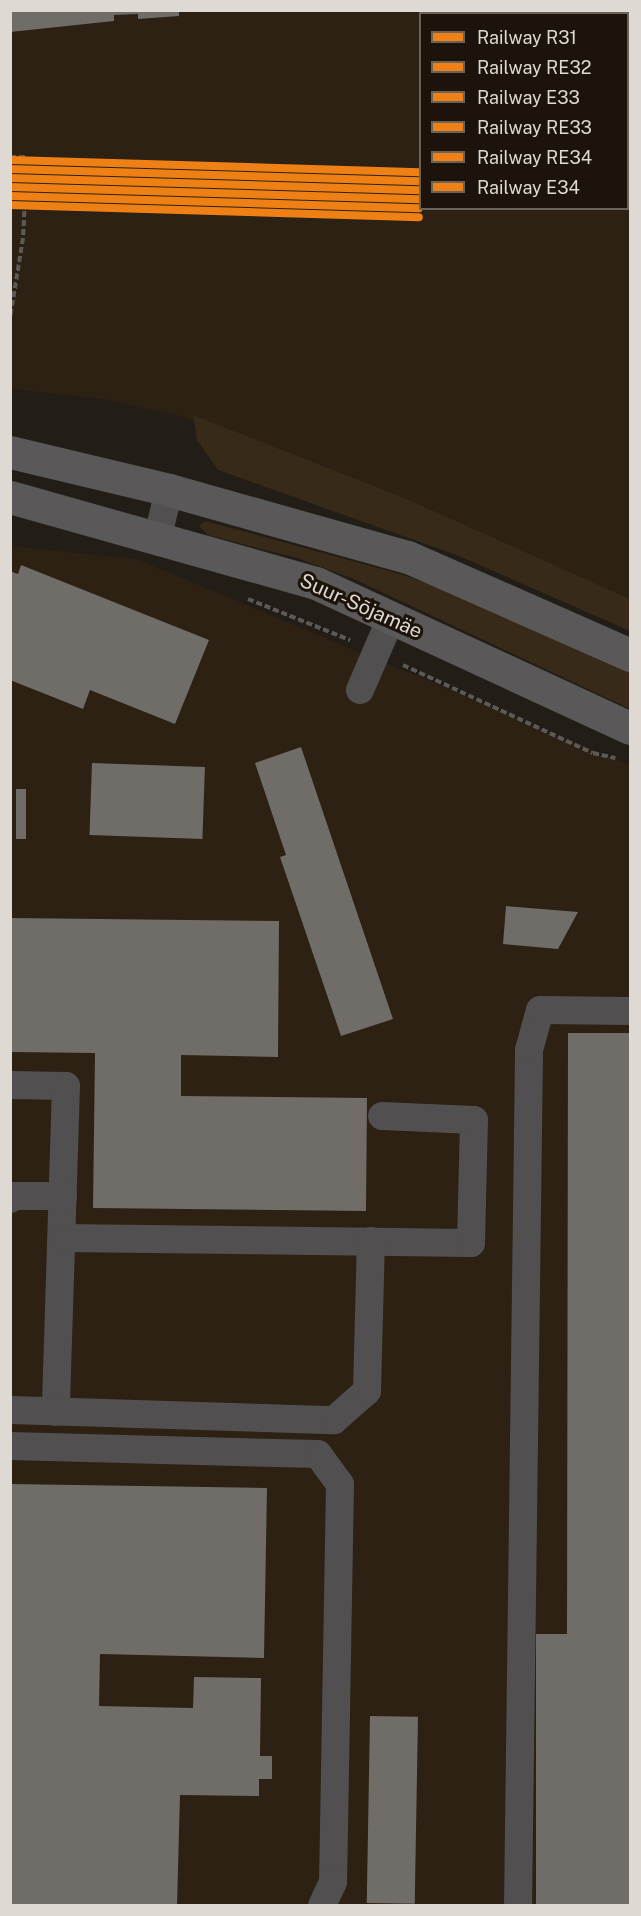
<!DOCTYPE html>
<meta charset="utf-8">
<style>
body{margin:0}
#map{position:relative;width:641px;height:1916px;overflow:hidden;background:#221d17;font-family:"Public Sans",sans-serif}
div>[style]{position:absolute}
[style*='--x']{left:calc(var(--x)*1px);top:calc(var(--y)*1px);width:calc(var(--w)*1px);rotate:calc(var(--a)*1deg)}
.built>*{inset:0;background:#2c2113}
.green>*{inset:0;background:#382a18}
.building>*{inset:0;background:#706c67;transform-origin:0 0}
.path>*{height:4px;margin-top:-2px;transform-origin:0;background:repeating-linear-gradient(90deg,#5c5a59 0 6px,transparent 0 9px)}
.minor>*{height:28px;margin:-14px;padding:0 14px;transform-origin:14px;border-radius:14px;background:#514f50}
.major>*{height:33px;margin:-16.5px;padding:0 16.5px;transform-origin:16.5px;border-radius:16.5px;background:#5a5858}
.rail-1>*{height:8px;margin:-4px;padding:0 4px;transform-origin:4px;border-radius:4px;background:#ef8016}
.rail-2>*{height:8px;margin:-4px;padding:0 4px;transform-origin:4px;border-radius:4px;background:#ef8016}
.rail-3>*{height:8px;margin:-4px;padding:0 4px;transform-origin:4px;border-radius:4px;background:#ef8016}
.rail-4>*{height:8px;margin:-4px;padding:0 4px;transform-origin:4px;border-radius:4px;background:#ef8016}
.rail-5>*{height:8px;margin:-4px;padding:0 4px;transform-origin:4px;border-radius:4px;background:#ef8016}
.rail-6>*{height:8px;margin:-4px;padding:0 4px;transform-origin:4px;border-radius:4px;background:#ef8016}
span{translate:-50% -50%;white-space:nowrap;text-align:center;line-height:1.15;-webkit-text-stroke:6px #1c140a;paint-order:stroke}
.street-label{font-size:20px;color:#ded9d2}
.frame{position:absolute;inset:0;border:12px solid #ded9d2;pointer-events:none}
.legend{position:absolute;left:419px;top:12px;width:210px;height:198px;box-sizing:border-box;background:#1c140a;border:2px solid #6a635a;margin:0;padding:8px 10px;list-style:none;font-size:18px;color:#ded9d2}
.legend li{display:flex;align-items:center;gap:12px;height:30px}
.legend b{width:30px;border:2px solid #6a635a}
</style>
<div id="map">
<div class="built">
<div style="clip-path:polygon(evenodd,11px 11px,630px 11px,630px 612px,184px 417px,102px 399px,11px 389px,11px 11px,420px 14px,628px 14px,628px 208px,420px 208px,420px 14px)"></div>
<div style="clip-path:polygon(11px 546px,137px 559px,630px 765px,630px 1905px,11px 1906px)"></div>
</div>
<div class="green">
<div style="clip-path:polygon(193px 415px,402px 497px,630px 599px,630px 631px,459px 556px,218px 470px,197px 440px)"></div>
<div style="clip-path:polygon(205px 521px,400px 574px,456px 594px,630px 672px,630px 709px,354px 579px,297px 558px,208px 535px,199px 526px)"></div>
</div>
<div class="building">
<div style="clip-path:polygon(10px 10px,179px 10px,179px 16px,138px 19px,138px 14px,114px 15px,114px 21px,10px 32px)"></div>
<div style="left:513px;top:10px;width:42px;height:4px"></div>
<div style="clip-path:polygon(21px 565px,209px 640px,175px 724px,90px 690px,83px 709px,10px 680px,10px 571px,18px 574px)"></div>
<div style="clip-path:polygon(301px 747px,393px 1019px,341px 1036px,280px 857px,286px 855px,255px 763px)"></div>
<div style="left:92px;top:763px;width:113px;height:72px;rotate:2deg"></div>
<div style="left:16px;top:789px;width:10px;height:50px"></div>
<div style="clip-path:polygon(506px 906px,578px 912px,558px 949px,503px 944px)"></div>
<div style="clip-path:polygon(10px 918px,279px 921px,278px 1057px,181px 1055px,181px 1096px,367px 1098px,366px 1211px,93px 1208px,95px 1053px,10px 1052px)"></div>
<div style="clip-path:polygon(568px 1033px,630px 1033px,630px 1906px,536px 1906px,536px 1634px,567px 1634px)"></div>
<div style="clip-path:polygon(10px 1484px,267px 1488px,264px 1658px,100px 1654px,99px 1706px,193px 1708px,194px 1677px,261px 1678px,260px 1756px,272px 1756px,272px 1779px,259px 1779px,259px 1796px,180px 1795px,177px 1906px,10px 1906px)"></div>
<div style="left:370px;top:1716px;width:48px;height:187px;rotate:1deg"></div>
</div>
<div class="path">
<div style="--x:10;--y:157;--w:17;--a:0"></div>
<div style="--x:27;--y:157;--w:81;--a:92.8"></div>
<div style="--x:23;--y:238;--w:81;--a:99.2"></div>
<div style="--x:248;--y:599;--w:110;--a:21.9"></div>
<div style="--x:403;--y:665;--w:209;--a:24.9"></div>
<div style="--x:593;--y:753;--w:23;--a:13"></div>
</div>
<div class="minor">
<div style="--x:158;--y:536;--w:47;--a:-76.6"></div>
<div style="--x:360;--y:690;--w:78;--a:-66.7"></div>
<div style="--x:10;--y:1085;--w:56;--a:1"></div>
<div style="--x:66;--y:1086;--w:326;--a:91.8"></div>
<div style="--x:10;--y:1199;--w:4;--a:-45"></div>
<div style="--x:13;--y:1196;--w:50;--a:0"></div>
<div style="--x:62;--y:1238;--w:409;--a:0.7"></div>
<div style="--x:471;--y:1243;--w:123;--a:-88.6"></div>
<div style="--x:474;--y:1120;--w:92;--a:-177.5"></div>
<div style="--x:10;--y:1410;--w:324;--a:1.8"></div>
<div style="--x:334;--y:1420;--w:44;--a:-41.3"></div>
<div style="--x:367;--y:1391;--w:150;--a:-88.5"></div>
<div style="--x:10;--y:1446;--w:308;--a:1.5"></div>
<div style="--x:318;--y:1454;--w:37;--a:54"></div>
<div style="--x:340;--y:1484;--w:398;--a:91"></div>
<div style="--x:333;--y:1882;--w:26;--a:115"></div>
<div style="--x:518;--y:1906;--w:856;--a:-89.26"></div>
<div style="--x:529;--y:1050;--w:41;--a:-74.6"></div>
<div style="--x:540;--y:1010;--w:90;--a:0.6"></div>
</div>
<div class="major">
<div style="--x:10;--y:452;--w:163;--a:13.4"></div>
<div style="--x:169;--y:490;--w:248;--a:15.7"></div>
<div style="--x:408;--y:557;--w:243;--a:23.8"></div>
<div style="--x:10;--y:497;--w:318;--a:15.7"></div>
<div style="--x:316;--y:583;--w:346;--a:24.8"></div>
</div>
<div class="rail-1">
<div style="--x:10;--y:178;--w:410;--a:1.7"></div>
</div>
<div class="rail-2">
<div style="--x:10;--y:187;--w:410;--a:1.7"></div>
</div>
<div class="rail-3">
<div style="--x:10;--y:169;--w:410;--a:1.7"></div>
</div>
<div class="rail-4">
<div style="--x:10;--y:196;--w:409;--a:1.7"></div>
</div>
<div class="rail-5">
<div style="--x:11;--y:160;--w:409;--a:1.7"></div>
</div>
<div class="rail-6">
<div style="--x:10;--y:205;--w:409;--a:1.7"></div>
</div>
<div class="street-label">
<span style="left:361px;top:606px;rotate:24deg">Suur-Sõjamäe</span>
</div>
<div class="frame"></div>
<ul class="legend">
<li><b style="height:8px;background:#ef8016"></b>Railway R31</li>
<li><b style="height:8px;background:#ef8016"></b>Railway RE32</li>
<li><b style="height:8px;background:#ef8016"></b>Railway E33</li>
<li><b style="height:8px;background:#ef8016"></b>Railway RE33</li>
<li><b style="height:8px;background:#ef8016"></b>Railway RE34</li>
<li><b style="height:8px;background:#ef8016"></b>Railway E34</li>
</ul>
</div>
